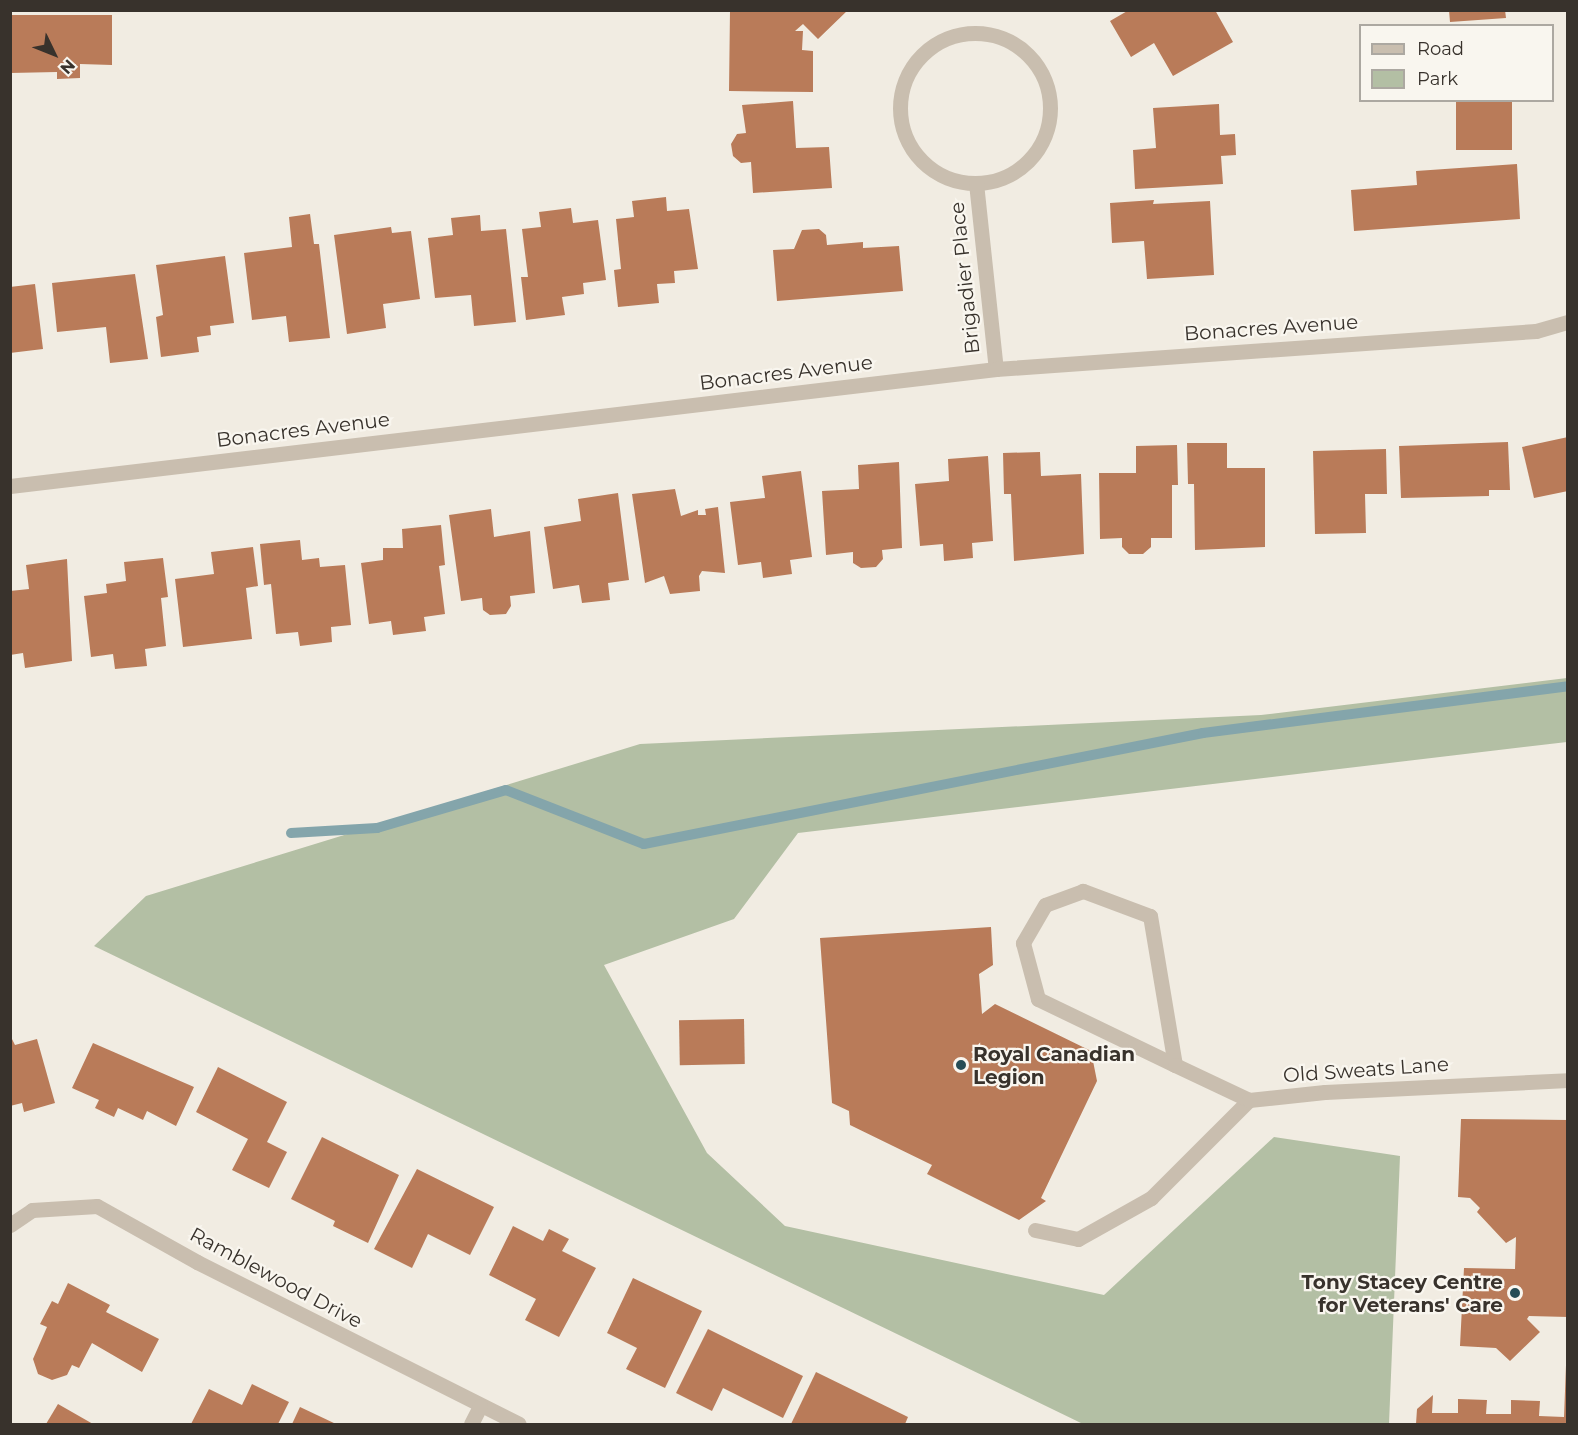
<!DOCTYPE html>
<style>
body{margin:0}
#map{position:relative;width:1578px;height:1435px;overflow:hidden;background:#f1ece2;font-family:Montserrat,sans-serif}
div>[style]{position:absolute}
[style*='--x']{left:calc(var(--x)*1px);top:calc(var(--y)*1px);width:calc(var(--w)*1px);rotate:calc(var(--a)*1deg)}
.green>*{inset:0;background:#b3bfa4}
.stream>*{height:10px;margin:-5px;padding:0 5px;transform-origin:5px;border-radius:5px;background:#84a5ab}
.building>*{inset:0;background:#b97b59;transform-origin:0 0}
.lane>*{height:15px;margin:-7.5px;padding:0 7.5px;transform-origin:7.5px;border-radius:7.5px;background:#c9beaf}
.street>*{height:15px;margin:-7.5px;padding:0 7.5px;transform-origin:7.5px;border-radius:7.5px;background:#c9beaf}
.street>.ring{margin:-7.5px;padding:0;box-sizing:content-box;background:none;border:15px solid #c9beaf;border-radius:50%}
.dots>*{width:16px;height:16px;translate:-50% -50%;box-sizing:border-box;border:3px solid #f9f6ef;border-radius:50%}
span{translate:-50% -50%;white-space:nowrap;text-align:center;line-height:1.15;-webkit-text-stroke:4.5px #f9f6ef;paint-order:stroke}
.street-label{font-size:20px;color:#38322c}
.poi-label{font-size:20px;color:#38322c;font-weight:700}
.left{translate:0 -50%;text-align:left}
.right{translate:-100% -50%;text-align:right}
.frame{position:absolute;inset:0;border:12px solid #38322c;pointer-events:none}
.legend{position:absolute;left:1359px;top:24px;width:195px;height:78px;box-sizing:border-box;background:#f9f6ef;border:2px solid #aca8a1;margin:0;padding:8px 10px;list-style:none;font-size:18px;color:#38322c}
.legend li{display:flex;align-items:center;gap:12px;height:30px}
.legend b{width:30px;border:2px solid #aca8a1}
.north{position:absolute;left:24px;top:24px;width:60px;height:60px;-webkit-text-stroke:4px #f9f6ef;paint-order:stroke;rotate:133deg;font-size:16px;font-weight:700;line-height:24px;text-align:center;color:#38322c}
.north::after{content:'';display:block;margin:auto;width:21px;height:27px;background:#38322c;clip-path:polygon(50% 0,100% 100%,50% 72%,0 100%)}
</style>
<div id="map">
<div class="green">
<div style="clip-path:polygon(1567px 678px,1567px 742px,798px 833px,734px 919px,604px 965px,707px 1153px,785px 1226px,1104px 1295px,1274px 1137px,1400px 1156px,1389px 1424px,1083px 1424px,94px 946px,146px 896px,640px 744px,1261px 715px)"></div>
</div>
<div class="stream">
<div style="--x:291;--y:833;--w:86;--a:-3.3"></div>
<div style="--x:377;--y:828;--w:134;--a:-16.4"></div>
<div style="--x:506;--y:790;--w:148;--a:21.4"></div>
<div style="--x:644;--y:844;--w:570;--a:-11.23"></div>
<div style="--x:1203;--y:733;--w:368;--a:-7.3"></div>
</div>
<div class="building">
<div style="clip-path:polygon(730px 10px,848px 10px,818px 39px,803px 24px,795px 31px,803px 31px,802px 50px,813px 51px,813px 92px,729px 91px)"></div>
<div style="clip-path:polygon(1129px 10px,1215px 10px,1233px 42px,1173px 76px,1154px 43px,1131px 57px,1110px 21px)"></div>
<div style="clip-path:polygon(1449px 10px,1505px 10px,1506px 18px,1450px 22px)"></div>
<div style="clip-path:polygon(10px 15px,112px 15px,112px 65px,80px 64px,80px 78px,57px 79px,57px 72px,10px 73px)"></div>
<div style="left:1456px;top:100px;width:56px;height:50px"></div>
<div style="clip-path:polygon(793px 101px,796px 148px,829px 147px,832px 188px,753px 193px,751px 162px,741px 163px,733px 156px,731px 144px,737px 134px,746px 133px,742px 105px)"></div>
<div style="clip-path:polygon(1219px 104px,1220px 135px,1235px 134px,1236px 155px,1221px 156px,1223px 184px,1135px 189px,1133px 150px,1156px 148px,1153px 108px)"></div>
<div style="clip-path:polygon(1517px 164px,1520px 219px,1354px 231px,1351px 190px,1417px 185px,1416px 171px)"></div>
<div style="clip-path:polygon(666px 197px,667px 211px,689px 209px,698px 269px,674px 271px,675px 283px,657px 284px,659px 303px,618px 307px,614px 270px,621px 269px,616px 219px,634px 217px,632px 201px)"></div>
<div style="clip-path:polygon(1154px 200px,1153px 204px,1210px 201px,1214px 275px,1147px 279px,1144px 241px,1112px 243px,1110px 203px)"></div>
<div style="clip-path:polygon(571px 208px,573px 223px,598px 220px,606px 280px,583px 283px,584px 294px,562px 297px,565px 315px,526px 320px,521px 277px,528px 277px,522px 229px,541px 227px,539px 212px)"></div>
<div style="clip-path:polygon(310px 214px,314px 244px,319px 244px,330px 338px,289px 342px,286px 316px,252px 320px,244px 253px,292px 247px,289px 217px)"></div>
<div style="clip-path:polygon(480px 215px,481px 231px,506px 229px,516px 322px,474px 326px,471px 295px,435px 298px,428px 238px,453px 235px,451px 218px)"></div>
<div style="clip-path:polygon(391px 227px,392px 233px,411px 231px,420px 299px,383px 304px,386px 328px,347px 334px,334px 235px)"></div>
<div style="clip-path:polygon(819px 229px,826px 235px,827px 245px,863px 242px,863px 248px,899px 246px,903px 291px,777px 301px,773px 250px,794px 249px,802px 230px)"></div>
<div style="clip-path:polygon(225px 256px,234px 323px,210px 326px,211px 335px,197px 337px,199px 352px,161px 357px,156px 317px,163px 315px,156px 265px)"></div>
<div style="clip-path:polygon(135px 274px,148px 359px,110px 363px,106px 327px,57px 332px,52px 283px)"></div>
<div style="clip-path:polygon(35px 284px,43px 349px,10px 353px,10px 287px)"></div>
<div style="clip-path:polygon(1568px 437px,1568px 491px,1534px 498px,1522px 447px)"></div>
<div style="clip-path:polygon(1508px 442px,1510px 490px,1489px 490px,1489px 496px,1401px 498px,1399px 446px)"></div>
<div style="clip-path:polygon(1187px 443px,1227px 443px,1227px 468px,1265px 468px,1265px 547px,1195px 550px,1194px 484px,1188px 484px)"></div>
<div style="clip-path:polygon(1177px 445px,1178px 485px,1172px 485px,1172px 538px,1151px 538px,1151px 547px,1143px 554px,1129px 554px,1122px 547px,1122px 538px,1100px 539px,1099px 473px,1136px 473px,1136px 446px)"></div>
<div style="clip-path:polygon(1386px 449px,1387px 494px,1365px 494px,1366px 533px,1315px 534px,1313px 451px)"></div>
<div style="clip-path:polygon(1040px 452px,1041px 476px,1081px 474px,1084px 554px,1014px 561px,1011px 494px,1004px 494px,1003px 453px)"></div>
<div style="clip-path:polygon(988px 456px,993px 541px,972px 543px,973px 558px,944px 561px,943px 544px,920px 546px,915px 484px,949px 481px,948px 459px)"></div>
<div style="clip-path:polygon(899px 462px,902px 548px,882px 550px,883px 559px,876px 567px,861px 568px,853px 563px,853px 552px,826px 555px,822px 491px,859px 489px,858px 465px)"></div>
<div style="clip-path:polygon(801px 471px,812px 557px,790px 560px,792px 574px,763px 578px,761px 562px,738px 565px,730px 502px,765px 498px,762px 476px)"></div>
<div style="clip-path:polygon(675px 489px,681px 516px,698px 510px,698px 515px,706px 515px,705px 509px,718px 507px,725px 573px,702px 571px,699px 576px,700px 591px,670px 594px,664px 576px,645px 583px,632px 494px)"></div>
<div style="clip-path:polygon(618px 493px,629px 580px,608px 583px,610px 600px,582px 603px,579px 585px,553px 589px,544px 527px,581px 521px,578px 499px)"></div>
<div style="clip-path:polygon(491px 509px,494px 537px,530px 531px,535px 593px,510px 596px,511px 606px,506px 614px,490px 615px,483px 610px,482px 598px,461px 601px,449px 515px)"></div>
<div style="clip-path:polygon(441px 525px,445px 565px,439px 566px,445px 614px,424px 617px,426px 631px,393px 635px,391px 621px,369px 624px,361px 563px,383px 560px,383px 548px,403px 548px,402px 529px)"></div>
<div style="clip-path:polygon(300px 540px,302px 560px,319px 558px,320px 567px,345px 565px,351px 625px,331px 627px,332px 642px,300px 646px,298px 632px,276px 634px,271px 584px,264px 585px,260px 544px)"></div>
<div style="clip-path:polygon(253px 547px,258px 586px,246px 588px,252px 639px,183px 647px,175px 579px,214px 574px,211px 552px)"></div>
<div style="clip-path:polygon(163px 558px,168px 597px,161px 598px,166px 646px,145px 649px,147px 666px,115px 669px,113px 654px,91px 657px,84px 596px,107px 593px,106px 584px,126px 581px,124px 562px)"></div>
<div style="clip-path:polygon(67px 559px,72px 661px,25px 668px,23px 653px,10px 655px,10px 591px,29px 589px,26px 565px)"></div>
<div style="clip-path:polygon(991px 927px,993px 965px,979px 974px,982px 1014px,995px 1004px,1091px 1051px,1097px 1081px,1041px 1198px,1046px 1201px,1019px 1220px,927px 1174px,932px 1165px,850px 1125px,849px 1111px,832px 1103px,820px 938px)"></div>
<div style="left:744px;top:1019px;width:45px;height:65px;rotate:89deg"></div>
<div style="clip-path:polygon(10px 1035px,15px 1045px,37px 1039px,55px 1103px,24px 1112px,22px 1103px,10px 1106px)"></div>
<div style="clip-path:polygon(93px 1043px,194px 1087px,176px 1126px,147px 1111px,143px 1120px,118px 1108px,114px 1117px,95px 1108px,99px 1100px,72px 1088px)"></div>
<div style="clip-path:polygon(218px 1067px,287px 1102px,267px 1142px,287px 1152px,269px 1188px,232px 1170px,248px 1139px,196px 1112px)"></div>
<div style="clip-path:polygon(1461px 1119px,1568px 1120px,1568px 1317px,1529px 1316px,1527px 1319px,1540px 1332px,1510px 1361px,1496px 1348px,1460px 1346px,1464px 1268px,1515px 1269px,1516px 1237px,1506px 1243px,1477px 1212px,1480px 1208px,1470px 1198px,1458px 1197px)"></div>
<div style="clip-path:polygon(322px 1137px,399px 1175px,368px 1243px,333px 1226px,335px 1221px,291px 1199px)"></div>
<div style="clip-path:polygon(417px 1169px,494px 1207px,470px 1255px,428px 1234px,412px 1268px,374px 1249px)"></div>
<div style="clip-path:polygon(513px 1226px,543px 1241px,549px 1229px,569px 1239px,562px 1251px,596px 1268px,559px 1337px,525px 1320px,536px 1299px,489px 1275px)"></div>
<div style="clip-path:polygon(633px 1278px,702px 1311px,665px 1388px,626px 1369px,637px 1348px,607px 1333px)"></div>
<div style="clip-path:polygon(68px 1283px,110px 1305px,106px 1312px,159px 1339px,142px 1372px,92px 1343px,79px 1368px,72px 1365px,67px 1375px,52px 1380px,38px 1374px,33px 1359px,47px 1327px,40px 1324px,52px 1301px,58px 1304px)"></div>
<div style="clip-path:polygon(708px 1329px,803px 1376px,783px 1418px,723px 1388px,712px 1411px,676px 1393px)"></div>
<div style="clip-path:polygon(1566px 1365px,1568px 1424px,1416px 1424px,1417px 1409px,1433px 1395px,1432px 1413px,1458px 1413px,1458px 1399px,1487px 1400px,1486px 1414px,1511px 1414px,1511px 1400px,1540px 1401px,1539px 1416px,1564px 1417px)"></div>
<div style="clip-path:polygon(816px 1372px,908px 1417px,905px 1424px,791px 1424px)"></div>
<div style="clip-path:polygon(252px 1384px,289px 1402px,278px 1424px,191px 1424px,209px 1389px,242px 1405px)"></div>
<div style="clip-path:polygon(58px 1404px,93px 1424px,46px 1424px)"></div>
<div style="clip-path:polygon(300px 1407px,336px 1424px,292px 1424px)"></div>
</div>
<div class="lane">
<div style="--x:1035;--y:1230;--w:44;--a:11.8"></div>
<div style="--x:1078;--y:1239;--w:84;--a:-29.3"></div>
<div style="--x:1151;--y:1198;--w:139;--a:-45"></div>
</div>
<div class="street">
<div class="ring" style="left:900px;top:33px;width:135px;height:135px"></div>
<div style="--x:976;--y:183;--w:187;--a:83.9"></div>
<div style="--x:10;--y:486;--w:993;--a:-6.77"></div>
<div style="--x:996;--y:369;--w:541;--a:-4.03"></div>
<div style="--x:1536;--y:331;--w:33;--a:-16"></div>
<div style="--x:1175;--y:1065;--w:151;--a:-99.5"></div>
<div style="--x:1150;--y:916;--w:72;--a:-159.5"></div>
<div style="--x:1083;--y:891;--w:40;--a:159.8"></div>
<div style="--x:1045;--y:905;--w:44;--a:120.1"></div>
<div style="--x:1023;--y:943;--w:58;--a:75"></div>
<div style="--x:1038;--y:999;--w:152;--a:25.7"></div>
<div style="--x:1175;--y:1065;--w:82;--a:25.3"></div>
<div style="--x:1249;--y:1100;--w:76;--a:-6"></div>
<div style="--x:1325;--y:1092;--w:243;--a:-2.8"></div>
<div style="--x:10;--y:1225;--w:27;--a:-34"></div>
<div style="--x:32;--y:1210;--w:65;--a:-3.5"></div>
<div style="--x:97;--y:1206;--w:115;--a:29.2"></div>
<div style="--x:197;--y:1262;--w:360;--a:26.7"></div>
<div style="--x:471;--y:1424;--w:20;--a:-63"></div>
</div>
<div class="dots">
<div style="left:961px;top:1065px;background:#264d56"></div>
<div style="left:1515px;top:1293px;background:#264d56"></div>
</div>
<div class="street-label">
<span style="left:965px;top:278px;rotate:-96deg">Brigadier Place</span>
<span style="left:1271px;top:328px;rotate:-4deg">Bonacres Avenue</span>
<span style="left:786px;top:373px;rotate:-7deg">Bonacres Avenue</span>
<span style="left:303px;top:430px;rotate:-7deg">Bonacres Avenue</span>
<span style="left:1366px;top:1070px;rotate:-4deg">Old Sweats Lane</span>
<span style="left:276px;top:1278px;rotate:28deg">Ramblewood Drive</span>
</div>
<div class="poi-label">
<span class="left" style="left:973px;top:1066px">Royal Canadian<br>Legion</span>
<span class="right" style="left:1503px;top:1294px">Tony Stacey Centre<br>for Veterans' Care</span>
</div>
<div class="frame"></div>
<ul class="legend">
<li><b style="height:8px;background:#c9beaf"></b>Road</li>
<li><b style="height:16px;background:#b3bfa4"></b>Park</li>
</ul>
<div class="north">N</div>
</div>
